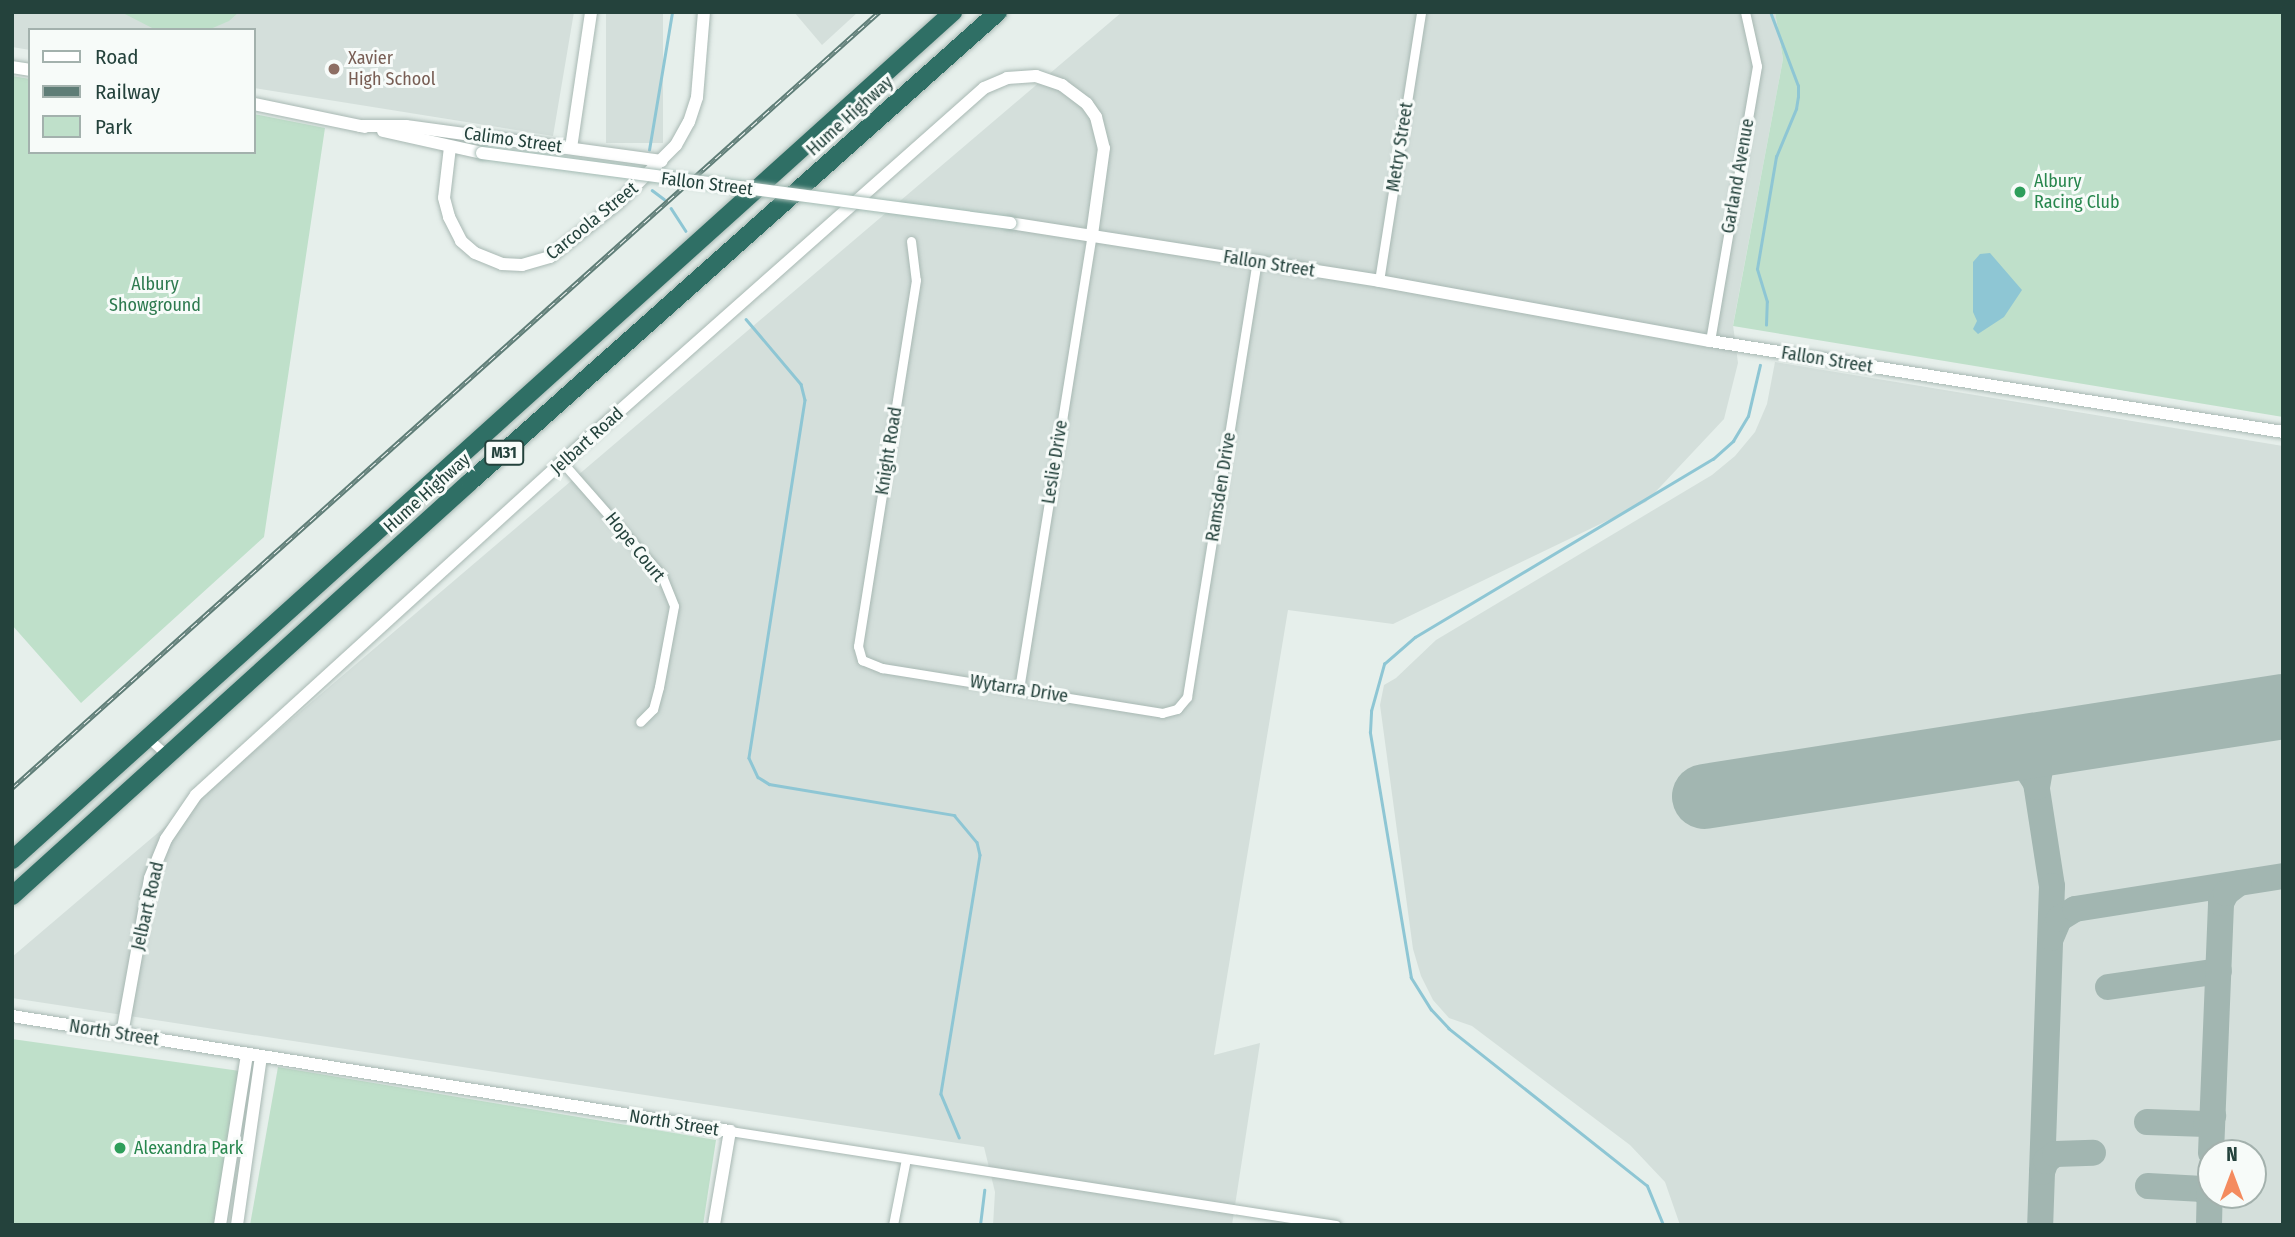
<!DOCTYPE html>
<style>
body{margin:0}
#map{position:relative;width:2295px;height:1237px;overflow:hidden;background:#e6efeb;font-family:"Fira Sans Condensed",sans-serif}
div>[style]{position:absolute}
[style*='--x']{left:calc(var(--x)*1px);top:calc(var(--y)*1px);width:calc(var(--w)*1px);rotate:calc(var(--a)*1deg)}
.built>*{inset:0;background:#d4dfdb;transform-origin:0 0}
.green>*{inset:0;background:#bfe0ca}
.water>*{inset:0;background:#8ec6d4}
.stream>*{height:2.5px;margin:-1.25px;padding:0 1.25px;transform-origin:1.25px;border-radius:1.25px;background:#8ec6d4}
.taxiway>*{height:26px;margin:-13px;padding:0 13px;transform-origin:13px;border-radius:13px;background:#a2b6b1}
.runway>*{height:65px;margin:-32.5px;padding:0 32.5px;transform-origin:32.5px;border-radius:32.5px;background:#a2b6b1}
.roads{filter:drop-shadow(0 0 2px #a8b8b3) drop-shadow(0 0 2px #a8b8b3)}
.street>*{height:9px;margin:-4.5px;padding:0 4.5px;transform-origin:4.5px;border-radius:4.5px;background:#fff}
.secondary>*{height:12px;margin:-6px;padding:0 6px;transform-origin:6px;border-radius:6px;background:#fff}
.highway>*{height:18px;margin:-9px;padding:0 9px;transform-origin:9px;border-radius:9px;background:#2f6f65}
.rail>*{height:5px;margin-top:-2.5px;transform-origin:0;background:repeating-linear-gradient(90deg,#f7fbf9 0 8px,#5f7d77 0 16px);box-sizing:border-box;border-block:2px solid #5f7d77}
.bridges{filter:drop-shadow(0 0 2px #a4bbb4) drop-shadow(0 0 2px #a4bbb4)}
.secondary-bridge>*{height:12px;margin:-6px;padding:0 6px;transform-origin:6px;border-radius:6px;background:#fff}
.dots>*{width:19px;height:19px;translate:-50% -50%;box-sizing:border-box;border:4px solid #f7fbf9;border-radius:50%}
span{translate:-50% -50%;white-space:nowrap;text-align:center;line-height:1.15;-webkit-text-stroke:6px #f7fbf9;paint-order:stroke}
.shield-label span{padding:2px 5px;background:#f7fbf9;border:2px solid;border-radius:5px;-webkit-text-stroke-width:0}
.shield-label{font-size:16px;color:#24423c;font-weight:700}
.education-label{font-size:18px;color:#785e54}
.left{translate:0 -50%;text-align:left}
.street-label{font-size:18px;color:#24423c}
.leisure-label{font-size:18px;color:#27864d}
.park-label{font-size:18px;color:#2d7a4f}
.frame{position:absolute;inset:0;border:14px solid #24423c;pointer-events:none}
.legend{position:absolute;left:28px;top:28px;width:228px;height:126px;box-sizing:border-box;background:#f7fbf9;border:2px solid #a3b1ad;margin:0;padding:9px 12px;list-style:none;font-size:21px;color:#24423c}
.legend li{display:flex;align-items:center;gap:14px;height:35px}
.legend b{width:35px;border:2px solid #a3b1ad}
.north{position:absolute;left:2197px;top:1139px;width:70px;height:70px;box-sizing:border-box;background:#f7fbf9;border:2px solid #a3b1ad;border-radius:50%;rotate:0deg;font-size:19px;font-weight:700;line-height:28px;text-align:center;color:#24423c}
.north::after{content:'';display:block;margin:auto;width:24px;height:32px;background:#f48b5f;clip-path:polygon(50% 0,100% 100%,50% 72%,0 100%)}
</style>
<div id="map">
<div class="built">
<div style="clip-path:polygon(12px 12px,574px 12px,553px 136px,254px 88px,254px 30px,30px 30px,30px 50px,12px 47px)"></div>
<div style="left:606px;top:12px;width:57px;height:131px"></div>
<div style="clip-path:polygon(794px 12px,858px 12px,822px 45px)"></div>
<div style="clip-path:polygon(1122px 12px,1775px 12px,1783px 59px,1733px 325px,1738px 363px,1724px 419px,1646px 502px,1393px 624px,1288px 610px,1214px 1055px,1260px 1043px,1232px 1225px,993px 1225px,995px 1192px,984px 1147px,12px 998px,12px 957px)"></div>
<div style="clip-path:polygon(evenodd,1775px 362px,2283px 446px,2283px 1225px,1680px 1225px,1665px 1182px,1630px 1145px,1472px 1026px,1449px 1018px,1433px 1000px,1421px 976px,1413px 949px,1380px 705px,1384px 685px,1396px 678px,1436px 640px,1712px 475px,1735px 456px,1755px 432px,1767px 404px,1775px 362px,2211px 1153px,2253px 1153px,2253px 1195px,2211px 1195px,2211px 1153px)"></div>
</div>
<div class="green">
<div style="clip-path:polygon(121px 12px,239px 12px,229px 21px,208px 30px,156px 30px)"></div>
<div style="clip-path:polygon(1775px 12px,2283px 12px,2283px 417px,1733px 326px,1783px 59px)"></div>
<div style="clip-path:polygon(12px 76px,30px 79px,30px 152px,254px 152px,254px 114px,325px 128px,264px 537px,81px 703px,12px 625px)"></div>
<div style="clip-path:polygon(12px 1039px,240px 1071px,216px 1225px,12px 1225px)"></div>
<div style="clip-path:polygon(278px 1067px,716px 1140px,703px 1225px,250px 1225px)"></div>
</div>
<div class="water">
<div style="clip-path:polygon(1990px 253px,2022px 290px,2004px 317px,1978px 334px,1973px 329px,1977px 321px,1973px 312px,1973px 262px,1980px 254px)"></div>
</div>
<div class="stream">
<div style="--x:649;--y:150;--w:140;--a:-80.5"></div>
<div style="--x:652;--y:190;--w:15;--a:37"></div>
<div style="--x:671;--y:208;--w:27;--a:57"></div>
<div style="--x:746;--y:319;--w:85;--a:49.8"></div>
<div style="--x:801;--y:384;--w:16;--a:76"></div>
<div style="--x:805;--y:400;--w:362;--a:98.9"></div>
<div style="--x:749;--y:758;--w:21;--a:65"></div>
<div style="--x:758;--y:777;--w:13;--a:32"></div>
<div style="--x:769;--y:784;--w:188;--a:9.5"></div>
<div style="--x:954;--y:815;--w:35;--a:50"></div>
<div style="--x:977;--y:842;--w:13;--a:77"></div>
<div style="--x:980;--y:855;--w:242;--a:99.3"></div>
<div style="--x:941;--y:1094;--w:47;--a:67.3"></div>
<div style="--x:1766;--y:325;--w:23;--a:-88"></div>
<div style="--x:1767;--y:302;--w:34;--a:-107"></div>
<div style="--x:1757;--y:269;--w:114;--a:-80.4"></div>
<div style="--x:1776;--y:157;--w:52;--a:-67.4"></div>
<div style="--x:1796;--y:109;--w:12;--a:-81"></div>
<div style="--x:1798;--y:97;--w:11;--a:-90"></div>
<div style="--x:1798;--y:86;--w:79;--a:-110.7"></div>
<div style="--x:980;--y:1225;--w:35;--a:-83"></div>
<div style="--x:1663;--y:1225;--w:42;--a:-112.3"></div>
<div style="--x:1647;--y:1186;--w:253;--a:-141.6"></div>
<div style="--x:1449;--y:1029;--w:26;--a:-133"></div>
<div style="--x:1431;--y:1010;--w:38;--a:-122"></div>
<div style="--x:1411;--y:978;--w:249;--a:-99.5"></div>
<div style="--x:1370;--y:732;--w:21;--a:-87"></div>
<div style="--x:1371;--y:711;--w:49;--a:-74.5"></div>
<div style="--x:1384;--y:664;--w:41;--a:-41.1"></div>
<div style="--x:1415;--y:637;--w:347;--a:-30.9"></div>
<div style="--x:1713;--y:459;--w:27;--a:-42"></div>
<div style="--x:1733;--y:441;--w:29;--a:-59"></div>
<div style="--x:1748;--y:416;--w:52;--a:-76.8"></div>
</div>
<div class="taxiway">
<div style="--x:1914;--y:763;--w:88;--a:-6.6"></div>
<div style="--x:2001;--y:753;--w:24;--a:24"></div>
<div style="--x:2023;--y:763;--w:24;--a:57"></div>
<div style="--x:2036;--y:783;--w:104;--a:81.2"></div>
<div style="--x:2052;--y:886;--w:339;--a:92"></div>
<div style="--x:2037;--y:787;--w:23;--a:-80"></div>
<div style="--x:2041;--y:764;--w:28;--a:-46"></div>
<div style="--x:2060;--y:744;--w:89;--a:-11.1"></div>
<div style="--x:2051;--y:938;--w:21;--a:-67"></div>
<div style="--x:2059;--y:919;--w:19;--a:-32"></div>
<div style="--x:2075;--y:909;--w:211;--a:-9"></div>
<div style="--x:2108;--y:987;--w:112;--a:-8.2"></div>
<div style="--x:2147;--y:1122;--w:59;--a:1.9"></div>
<div style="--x:2206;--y:1124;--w:11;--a:-49"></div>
<div style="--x:2211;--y:1153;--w:250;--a:-87.7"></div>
<div style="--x:2221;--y:903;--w:11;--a:-63"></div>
<div style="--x:2226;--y:893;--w:16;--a:-38"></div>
<div style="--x:2042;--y:1172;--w:12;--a:-70"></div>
<div style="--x:2046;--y:1161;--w:11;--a:-38"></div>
<div style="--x:2055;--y:1154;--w:38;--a:-2"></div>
<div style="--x:2148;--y:1186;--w:55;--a:3.1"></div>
<div style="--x:2203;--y:1189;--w:11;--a:52"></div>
<div style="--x:2209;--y:1225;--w:44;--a:-88.7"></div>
</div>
<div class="runway">
<div style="--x:1704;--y:796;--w:586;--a:-8.84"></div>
</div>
<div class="roads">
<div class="street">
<div style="--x:911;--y:241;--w:39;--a:83"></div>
<div style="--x:916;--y:280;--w:371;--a:99"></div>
<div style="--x:858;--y:646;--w:15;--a:74"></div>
<div style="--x:862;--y:660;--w:22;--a:22"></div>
<div style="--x:882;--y:668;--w:284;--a:9.1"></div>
<div style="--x:1162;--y:713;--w:16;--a:-15"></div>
<div style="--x:1177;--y:709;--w:16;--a:-50"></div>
<div style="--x:1187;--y:697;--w:441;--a:-80.9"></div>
<div style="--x:1379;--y:281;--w:272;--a:-81.1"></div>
<div style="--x:1710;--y:341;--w:279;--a:-80.3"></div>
<div style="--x:1757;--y:66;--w:55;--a:-102.5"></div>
<div style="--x:562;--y:462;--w:152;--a:48.7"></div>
<div style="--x:662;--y:576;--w:32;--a:68"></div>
<div style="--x:674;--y:606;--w:82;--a:100.5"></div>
<div style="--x:659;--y:687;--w:23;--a:105"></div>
<div style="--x:653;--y:709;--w:18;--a:135"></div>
<div style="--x:1019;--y:689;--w:460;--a:-80.9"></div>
<div style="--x:148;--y:738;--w:27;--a:42"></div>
<div style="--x:730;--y:1131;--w:613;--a:8.82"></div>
<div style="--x:893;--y:1225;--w:67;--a:-78.9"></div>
</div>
<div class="secondary">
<div style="--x:12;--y:67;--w:18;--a:9"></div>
<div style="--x:254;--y:104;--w:113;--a:11.7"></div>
<div style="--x:360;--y:126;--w:46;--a:0"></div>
<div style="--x:406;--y:126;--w:258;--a:7.8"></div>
<div style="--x:383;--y:131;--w:101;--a:12.5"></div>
<div style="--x:450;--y:147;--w:51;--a:96.7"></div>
<div style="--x:444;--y:198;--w:20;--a:75"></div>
<div style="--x:449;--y:217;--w:27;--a:63"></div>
<div style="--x:461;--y:241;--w:18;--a:41"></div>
<div style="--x:475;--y:253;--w:29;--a:22"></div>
<div style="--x:502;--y:264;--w:20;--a:3"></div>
<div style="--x:522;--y:265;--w:29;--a:-16"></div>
<div style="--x:550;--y:257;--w:87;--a:-38.5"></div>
<div style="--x:618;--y:203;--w:82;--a:-45"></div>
<div style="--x:676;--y:145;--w:26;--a:-61"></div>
<div style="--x:689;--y:122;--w:26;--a:-72"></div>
<div style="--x:697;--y:97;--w:85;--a:-85.3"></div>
<div style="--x:571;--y:148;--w:137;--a:-81.6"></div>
<div style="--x:1010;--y:223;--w:374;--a:8.9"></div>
<div style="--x:1379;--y:281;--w:336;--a:10.3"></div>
<div style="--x:1710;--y:341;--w:580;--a:9.02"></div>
<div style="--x:12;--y:1016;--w:727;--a:9.1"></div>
<div style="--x:730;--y:1131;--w:95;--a:99.7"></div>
<div style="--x:122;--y:1034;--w:158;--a:-79.8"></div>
<div style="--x:150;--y:878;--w:42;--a:-67.7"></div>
<div style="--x:166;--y:839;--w:53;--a:-55.7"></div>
<div style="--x:196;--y:795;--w:495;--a:-42.3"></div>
<div style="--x:562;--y:462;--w:564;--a:-41.55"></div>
<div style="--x:984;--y:88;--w:25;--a:-23"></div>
<div style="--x:1007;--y:78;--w:29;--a:-4"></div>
<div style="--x:1036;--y:76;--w:28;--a:19"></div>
<div style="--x:1062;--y:85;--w:31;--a:37"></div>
<div style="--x:1087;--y:104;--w:16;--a:55"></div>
<div style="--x:1096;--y:117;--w:32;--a:76"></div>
<div style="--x:1104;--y:148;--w:88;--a:97.9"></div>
<div style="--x:220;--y:1225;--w:173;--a:-81"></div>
<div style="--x:237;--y:1225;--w:170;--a:-81.9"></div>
</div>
<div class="highway">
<div style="--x:12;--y:860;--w:1267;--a:-42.02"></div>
<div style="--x:12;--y:896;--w:617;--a:-42.11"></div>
<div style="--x:470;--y:482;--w:707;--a:-41.67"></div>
</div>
</div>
<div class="rail">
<div style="--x:12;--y:788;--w:1164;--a:-41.83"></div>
</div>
<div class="bridges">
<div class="secondary-bridge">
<div style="--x:482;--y:153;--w:533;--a:7.55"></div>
</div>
</div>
<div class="dots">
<div style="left:334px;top:69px;background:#8d6e63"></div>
<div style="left:2020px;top:192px;background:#2e9e5b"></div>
<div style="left:120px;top:1148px;background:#2e9e5b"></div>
</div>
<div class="shield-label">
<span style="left:504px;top:453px">M31</span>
</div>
<div class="education-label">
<span class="left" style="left:348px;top:69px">Xavier<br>High School</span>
</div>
<div class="street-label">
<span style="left:850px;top:116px;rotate:-42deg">Hume Highway</span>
<span style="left:513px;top:140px;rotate:8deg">Calimo Street</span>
<span style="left:1400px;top:147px;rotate:-81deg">Metry Street</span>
<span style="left:1738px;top:176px;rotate:-80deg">Garland Avenue</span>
<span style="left:707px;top:184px;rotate:7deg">Fallon Street</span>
<span style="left:592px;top:221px;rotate:-39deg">Carcoola Street</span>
<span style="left:1269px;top:264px;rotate:9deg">Fallon Street</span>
<span style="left:1827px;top:360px;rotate:9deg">Fallon Street</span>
<span style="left:587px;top:441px;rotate:-42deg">Jelbart Road</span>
<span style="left:889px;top:451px;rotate:-81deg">Knight Road</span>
<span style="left:1055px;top:462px;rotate:-81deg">Leslie Drive</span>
<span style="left:1221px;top:487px;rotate:-81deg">Ramsden Drive</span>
<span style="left:427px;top:493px;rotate:-42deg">Hume Highway</span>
<span style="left:635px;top:547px;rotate:51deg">Hope Court</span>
<span style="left:1019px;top:689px;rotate:9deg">Wytarra Drive</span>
<span style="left:148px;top:906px;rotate:-77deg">Jelbart Road</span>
<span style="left:114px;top:1033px;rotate:9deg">North Street</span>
<span style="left:674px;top:1123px;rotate:9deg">North Street</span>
</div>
<div class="leisure-label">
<span class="left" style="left:2034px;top:192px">Albury<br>Racing Club</span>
<span class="left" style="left:134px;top:1148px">Alexandra Park</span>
</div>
<div class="park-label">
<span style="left:155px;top:295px">Albury<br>Showground</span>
</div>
<div class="frame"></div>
<ul class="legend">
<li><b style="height:9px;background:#fff"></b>Road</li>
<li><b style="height:9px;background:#5f7d77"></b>Railway</li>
<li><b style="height:19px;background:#bfe0ca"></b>Park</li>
</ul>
<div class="north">N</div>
</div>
